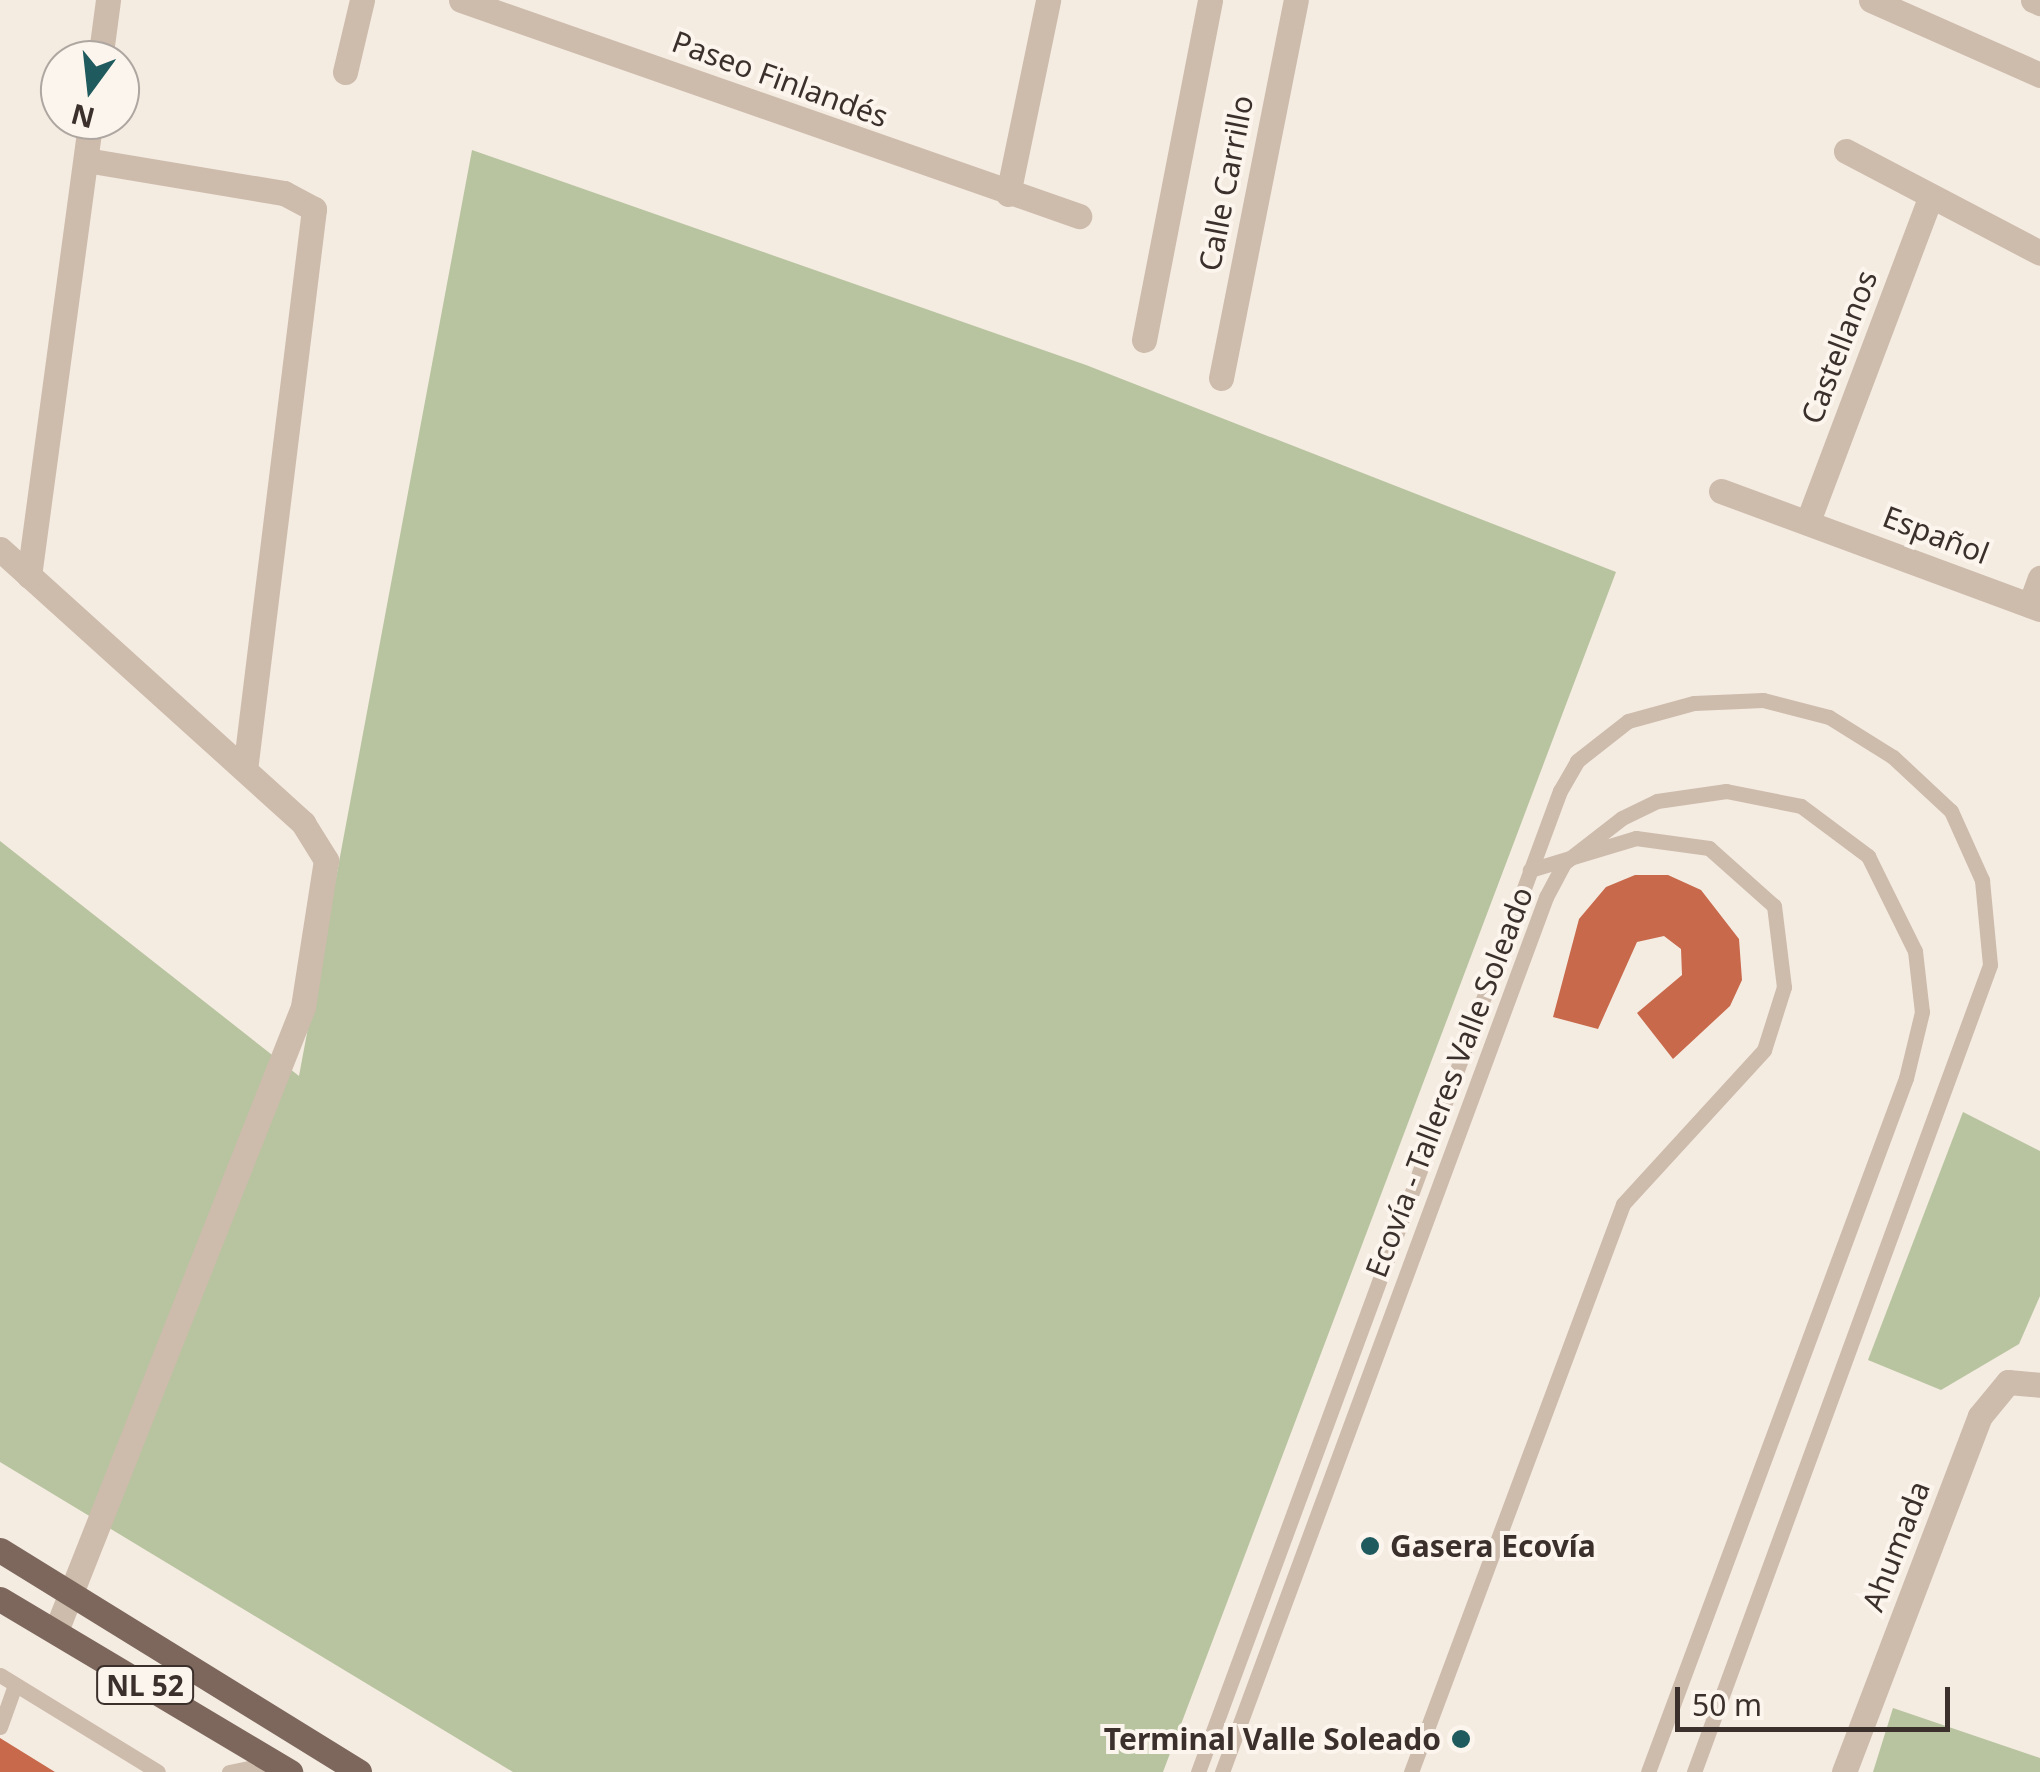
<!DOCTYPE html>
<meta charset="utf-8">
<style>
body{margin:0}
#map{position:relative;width:2040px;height:1772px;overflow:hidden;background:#f4ebe1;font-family:"Noto Sans",sans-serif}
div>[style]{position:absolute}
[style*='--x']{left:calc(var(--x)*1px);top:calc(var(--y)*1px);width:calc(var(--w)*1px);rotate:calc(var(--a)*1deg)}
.green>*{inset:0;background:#b8c4a0}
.building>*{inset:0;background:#c8694b}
.lane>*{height:15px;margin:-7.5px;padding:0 7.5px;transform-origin:7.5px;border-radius:7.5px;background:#cdbbac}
.street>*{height:25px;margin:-12.5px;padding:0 12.5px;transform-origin:12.5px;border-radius:12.5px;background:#cdbbac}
.primary>*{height:25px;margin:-12.5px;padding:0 12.5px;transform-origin:12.5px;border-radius:12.5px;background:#7d675c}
.dots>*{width:28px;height:28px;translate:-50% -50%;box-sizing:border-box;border:5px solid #fbf5ee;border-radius:50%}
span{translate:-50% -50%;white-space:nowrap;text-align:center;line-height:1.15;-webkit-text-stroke:8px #fbf5ee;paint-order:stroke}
.shield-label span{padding:2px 8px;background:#fbf5ee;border:2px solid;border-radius:8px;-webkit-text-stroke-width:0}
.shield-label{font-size:28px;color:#3b302b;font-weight:700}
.street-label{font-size:30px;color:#3b302b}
.poi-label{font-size:30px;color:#3b302b;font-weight:700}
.left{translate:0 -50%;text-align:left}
.right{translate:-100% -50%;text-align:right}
.north{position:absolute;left:40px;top:40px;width:100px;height:100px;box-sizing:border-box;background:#fbf5ee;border:2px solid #aea6a0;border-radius:50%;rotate:195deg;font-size:28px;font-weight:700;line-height:40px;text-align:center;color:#3b302b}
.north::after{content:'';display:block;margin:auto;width:35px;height:45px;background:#1f5a5e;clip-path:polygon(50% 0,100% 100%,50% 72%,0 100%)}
.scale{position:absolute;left:1675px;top:1687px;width:275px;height:45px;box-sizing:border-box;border:5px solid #3b302b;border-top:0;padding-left:12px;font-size:30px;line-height:35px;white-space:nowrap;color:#3b302b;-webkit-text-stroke:8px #fbf5ee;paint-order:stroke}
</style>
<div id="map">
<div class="green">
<div style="clip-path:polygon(472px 150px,1086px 365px,1616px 572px,1163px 1772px,513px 1772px,0 1462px,0 841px,299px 1076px)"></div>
<div style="clip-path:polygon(1963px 1112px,2040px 1151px,2040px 1296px,2019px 1344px,1941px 1390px,1868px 1360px)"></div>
<div style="clip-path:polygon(1893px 1708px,2040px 1758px,2040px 1772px,1873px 1772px)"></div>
</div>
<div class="building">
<div style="clip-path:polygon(1635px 875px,1668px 875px,1701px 890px,1739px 939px,1742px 980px,1730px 1006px,1673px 1059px,1637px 1013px,1682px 975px,1681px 949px,1664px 936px,1637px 942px,1598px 1029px,1553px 1017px,1579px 919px,1606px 887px)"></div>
<div style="clip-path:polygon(0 1738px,55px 1772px,0 1772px)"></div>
</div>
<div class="lane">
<div style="--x:0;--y:1675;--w:185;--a:31.5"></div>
<div style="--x:0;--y:1727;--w:45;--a:-70.3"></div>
<div style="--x:229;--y:1772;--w:46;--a:-11.3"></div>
<div style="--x:1198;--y:1772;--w:1046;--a:-69.75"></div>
<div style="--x:1560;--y:791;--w:34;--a:-60"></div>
<div style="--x:1577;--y:761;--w:65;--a:-38.1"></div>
<div style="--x:1628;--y:721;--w:68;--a:-15.3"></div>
<div style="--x:1694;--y:703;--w:69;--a:-2.5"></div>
<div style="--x:1763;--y:700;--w:68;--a:14.4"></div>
<div style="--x:1829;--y:717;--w:75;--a:32"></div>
<div style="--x:1893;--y:757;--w:79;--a:43"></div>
<div style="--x:1951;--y:811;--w:76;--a:65.8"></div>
<div style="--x:1982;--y:880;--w:85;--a:84.6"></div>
<div style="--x:1990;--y:965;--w:860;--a:110.14"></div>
<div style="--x:1222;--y:1772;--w:933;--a:-69.68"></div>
<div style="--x:1546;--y:897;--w:38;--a:-62"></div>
<div style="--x:1564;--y:863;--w:73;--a:-37.8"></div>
<div style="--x:1622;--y:818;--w:39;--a:-26"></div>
<div style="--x:1657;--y:801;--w:70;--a:-8.2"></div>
<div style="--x:1726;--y:791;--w:76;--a:11.3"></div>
<div style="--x:1801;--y:806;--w:84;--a:36.7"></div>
<div style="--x:1868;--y:856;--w:106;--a:63.7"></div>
<div style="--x:1915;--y:951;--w:61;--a:83.5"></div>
<div style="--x:1922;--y:1012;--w:68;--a:103.6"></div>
<div style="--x:1906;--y:1078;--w:740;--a:110.39"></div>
<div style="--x:1411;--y:1772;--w:606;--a:-69.53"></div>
<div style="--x:1623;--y:1204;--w:209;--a:-47.5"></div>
<div style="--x:1764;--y:1050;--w:66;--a:-72.4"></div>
<div style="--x:1784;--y:987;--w:82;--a:-97"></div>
<div style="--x:1774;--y:906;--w:87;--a:-138.3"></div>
<div style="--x:1709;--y:848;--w:74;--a:-172.2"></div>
<div style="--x:1636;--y:838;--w:111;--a:163.2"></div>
</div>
<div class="street">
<div style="--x:461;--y:0;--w:655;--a:19.27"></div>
<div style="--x:1871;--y:0;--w:185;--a:23.9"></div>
<div style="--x:2033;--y:0;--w:8;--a:23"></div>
<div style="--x:100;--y:60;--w:61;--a:-82.4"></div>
<div style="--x:345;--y:72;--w:74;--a:-76.7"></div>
<div style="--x:1846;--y:151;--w:219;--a:27.7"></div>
<div style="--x:86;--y:160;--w:201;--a:9.5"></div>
<div style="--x:284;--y:193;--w:34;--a:28"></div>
<div style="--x:314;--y:209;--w:565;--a:97.01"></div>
<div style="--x:1008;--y:194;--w:198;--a:-78.3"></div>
<div style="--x:1144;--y:340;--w:346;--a:-79"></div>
<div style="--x:1221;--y:378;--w:385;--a:-78.8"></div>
<div style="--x:1721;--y:491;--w:340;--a:20.3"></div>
<div style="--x:1808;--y:521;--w:347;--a:-69.3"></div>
<div style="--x:0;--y:549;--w:409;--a:42.1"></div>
<div style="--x:303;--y:823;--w:44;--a:58.1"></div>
<div style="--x:326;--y:860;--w:149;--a:98.9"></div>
<div style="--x:303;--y:1007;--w:671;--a:111.6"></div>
<div style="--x:29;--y:576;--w:460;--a:-82.3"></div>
<div style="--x:2030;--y:605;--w:29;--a:-70"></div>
<div style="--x:1844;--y:1772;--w:381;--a:-69.1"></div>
<div style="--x:1980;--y:1416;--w:44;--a:-50.5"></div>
<div style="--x:2008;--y:1382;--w:32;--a:5"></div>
</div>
<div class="primary">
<div style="--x:0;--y:1550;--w:422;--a:31.7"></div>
<div style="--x:0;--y:1599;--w:338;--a:30.8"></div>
</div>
<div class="dots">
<div style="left:1370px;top:1546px;background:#1f5a5e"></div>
<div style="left:1461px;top:1739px;background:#1f5a5e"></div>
</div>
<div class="shield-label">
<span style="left:145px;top:1685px">NL 52</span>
</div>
<div class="street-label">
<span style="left:780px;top:79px;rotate:20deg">Paseo Finlandés</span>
<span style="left:1226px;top:183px;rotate:-79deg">Calle Carrillo</span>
<span style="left:1839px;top:347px;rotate:-69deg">Castellanos</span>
<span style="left:1936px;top:535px;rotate:21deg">Español</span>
<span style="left:1449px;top:1082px;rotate:-69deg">Ecovía - Talleres Valle Soleado</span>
<span style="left:1896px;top:1546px;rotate:-69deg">Ahumada</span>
</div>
<div class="poi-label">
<span class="left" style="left:1390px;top:1546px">Gasera Ecovía</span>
<span class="right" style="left:1441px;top:1739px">Terminal Valle Soleado</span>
</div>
<div class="north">N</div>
<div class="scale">50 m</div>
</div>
